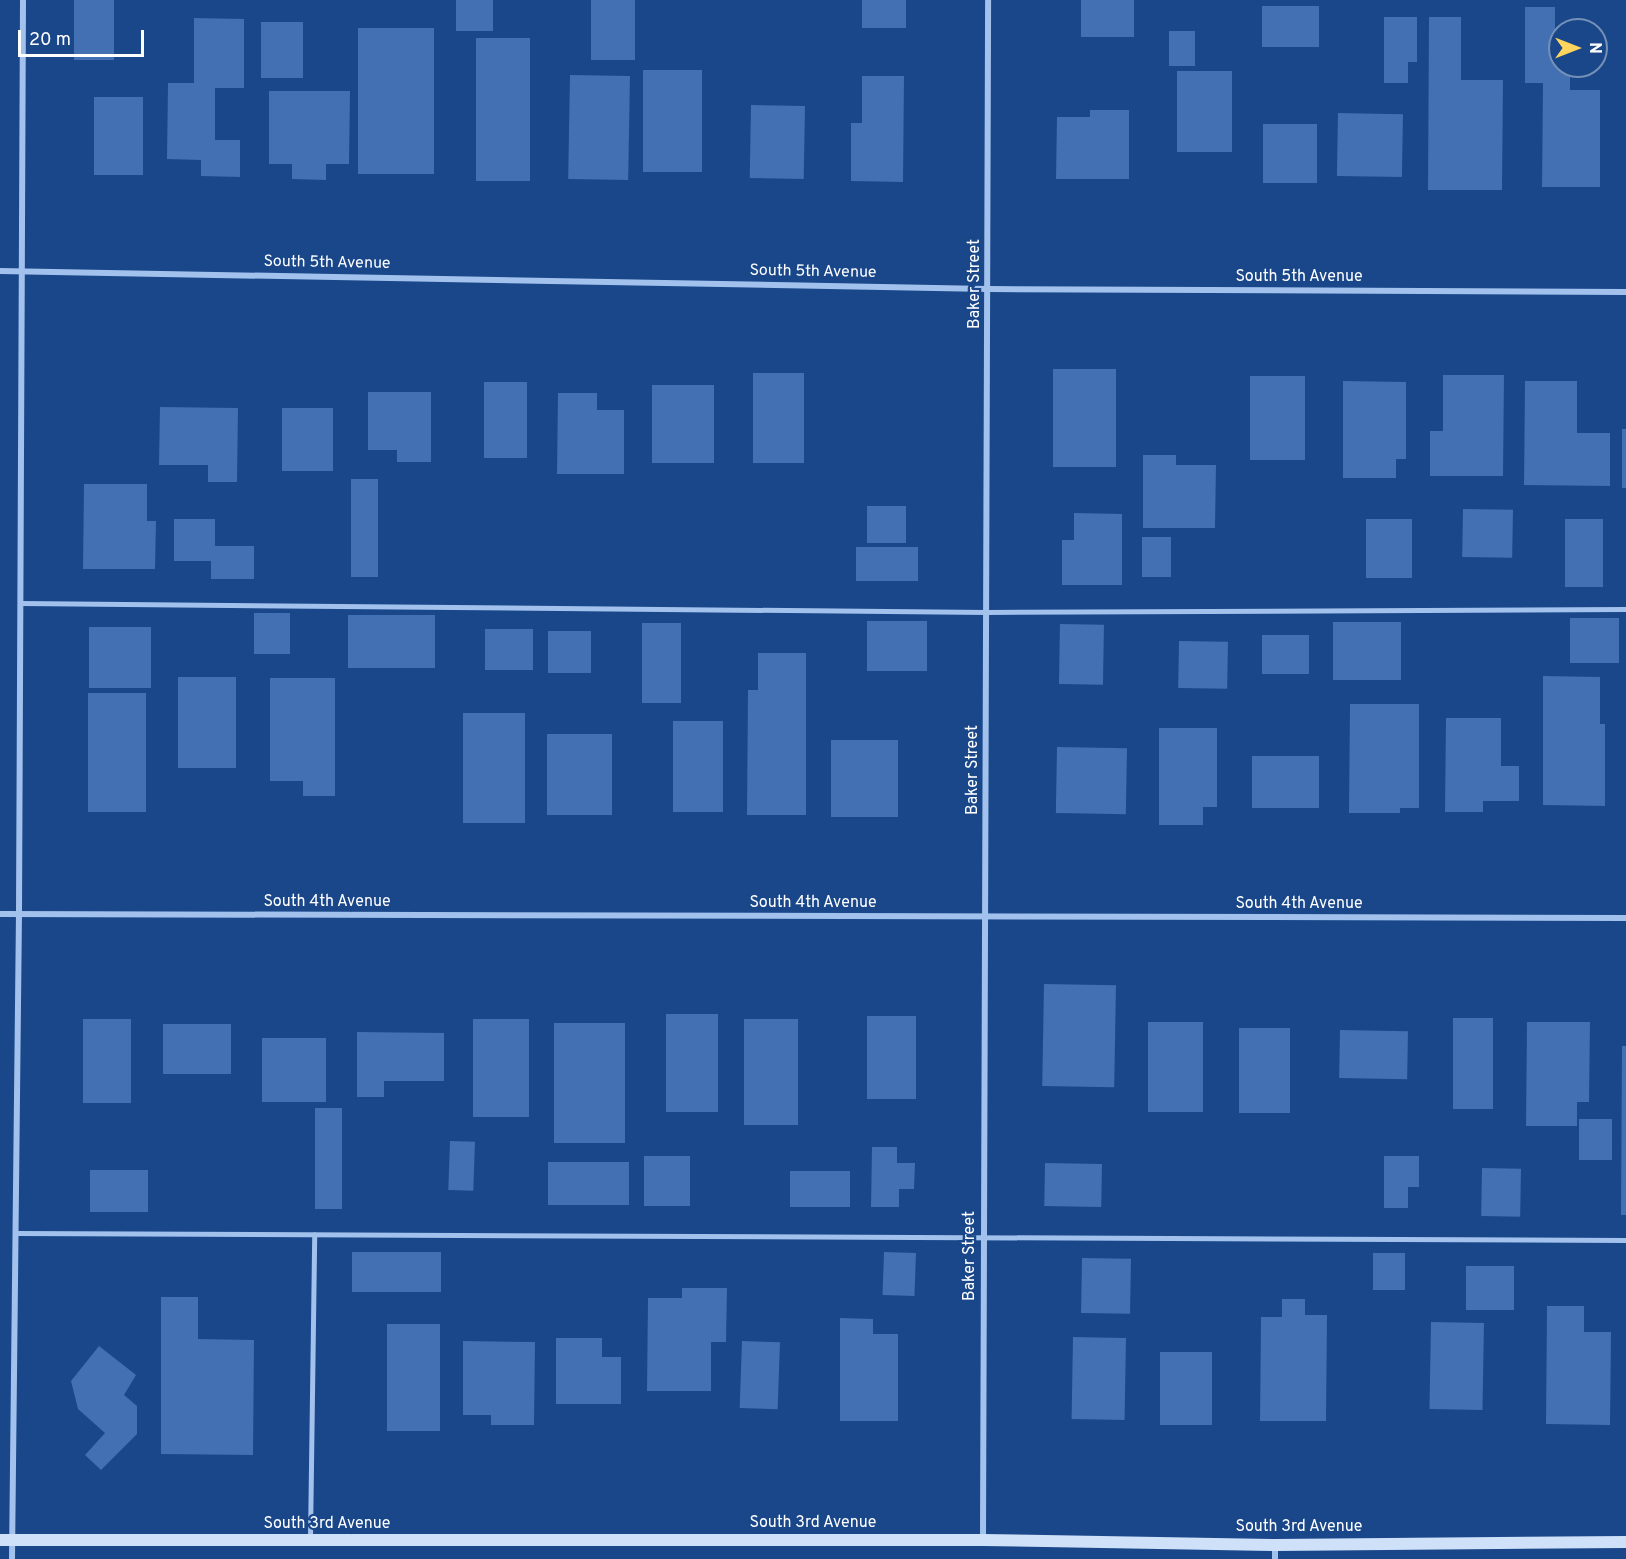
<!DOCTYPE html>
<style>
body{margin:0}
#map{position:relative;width:1626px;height:1559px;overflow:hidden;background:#194789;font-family:Overpass,sans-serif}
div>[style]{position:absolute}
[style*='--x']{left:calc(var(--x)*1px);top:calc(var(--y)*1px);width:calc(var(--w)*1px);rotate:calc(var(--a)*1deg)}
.building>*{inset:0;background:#4270b2;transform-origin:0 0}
.lane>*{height:4.5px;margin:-2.25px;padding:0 2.25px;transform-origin:2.25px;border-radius:2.25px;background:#a2c2ed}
.street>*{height:6px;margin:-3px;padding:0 3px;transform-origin:3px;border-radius:3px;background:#a2c2ed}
.secondary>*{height:12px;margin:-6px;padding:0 6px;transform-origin:6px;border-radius:6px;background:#cfe0f9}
span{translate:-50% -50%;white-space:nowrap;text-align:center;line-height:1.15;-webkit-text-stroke:4.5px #194789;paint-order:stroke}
.street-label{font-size:16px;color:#fff}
.north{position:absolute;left:1548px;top:18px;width:60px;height:60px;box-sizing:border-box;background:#194789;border:2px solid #7591b8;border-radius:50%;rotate:90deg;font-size:16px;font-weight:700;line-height:24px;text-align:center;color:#fff}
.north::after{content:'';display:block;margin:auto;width:21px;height:27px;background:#ffd55e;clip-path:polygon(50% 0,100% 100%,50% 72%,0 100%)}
.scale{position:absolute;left:18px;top:30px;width:126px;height:27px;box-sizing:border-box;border:3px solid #fff;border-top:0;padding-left:8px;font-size:18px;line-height:21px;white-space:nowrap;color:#fff;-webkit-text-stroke:4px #194789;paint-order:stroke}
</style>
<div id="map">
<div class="building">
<div style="left:74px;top:0;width:40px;height:60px"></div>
<div style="left:456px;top:0;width:37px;height:31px"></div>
<div style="left:591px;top:0;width:44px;height:60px"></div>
<div style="left:862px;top:0;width:44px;height:28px"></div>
<div style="left:1081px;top:0;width:53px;height:37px"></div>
<div style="left:1262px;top:6px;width:57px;height:41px"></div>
<div style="clip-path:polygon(1525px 7px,1555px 7px,1555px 44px,1560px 44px,1560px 66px,1570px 66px,1570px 90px,1600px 90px,1600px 187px,1542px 187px,1543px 83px,1525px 83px)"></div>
<div style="clip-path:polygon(1384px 17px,1417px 17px,1417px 62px,1408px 62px,1408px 83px,1384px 83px)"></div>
<div style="clip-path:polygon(1429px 17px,1461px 17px,1461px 80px,1503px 80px,1502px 190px,1428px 190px)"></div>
<div style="clip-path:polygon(194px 18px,244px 19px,244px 88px,215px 88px,215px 140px,240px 140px,240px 177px,201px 176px,201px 160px,167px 159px,168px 83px,194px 83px)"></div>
<div style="left:261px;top:22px;width:42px;height:56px"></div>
<div style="left:358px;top:28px;width:76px;height:146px"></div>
<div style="left:1169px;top:31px;width:26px;height:35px"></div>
<div style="left:476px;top:38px;width:54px;height:143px"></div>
<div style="left:643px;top:70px;width:59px;height:102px"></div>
<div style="left:1177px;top:71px;width:55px;height:81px"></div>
<div style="left:570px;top:75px;width:60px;height:104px;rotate:1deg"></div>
<div style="clip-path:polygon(862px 76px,904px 76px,903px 182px,851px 181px,851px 123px,862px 123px)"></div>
<div style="clip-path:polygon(269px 91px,350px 91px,349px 164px,326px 164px,326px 180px,292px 179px,292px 164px,269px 164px)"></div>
<div style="left:94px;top:97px;width:49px;height:78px"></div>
<div style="left:751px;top:105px;width:54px;height:73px;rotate:1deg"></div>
<div style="clip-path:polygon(1090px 110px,1129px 110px,1129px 179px,1056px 179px,1057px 117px,1090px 117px)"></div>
<div style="left:1338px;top:113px;width:65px;height:63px;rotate:1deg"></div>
<div style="left:1263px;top:124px;width:54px;height:59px"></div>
<div style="left:1053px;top:369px;width:63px;height:98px"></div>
<div style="left:753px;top:373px;width:51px;height:90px"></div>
<div style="clip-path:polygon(1443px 375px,1504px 375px,1503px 476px,1430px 476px,1430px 431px,1443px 431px)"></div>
<div style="left:1250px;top:376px;width:55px;height:84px"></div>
<div style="clip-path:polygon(1343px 381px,1406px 382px,1406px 459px,1396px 459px,1396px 478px,1343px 478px)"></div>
<div style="clip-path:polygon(1525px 381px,1577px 381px,1577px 433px,1610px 433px,1610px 486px,1524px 485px)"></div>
<div style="left:484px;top:382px;width:43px;height:76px"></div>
<div style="left:652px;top:385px;width:62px;height:78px"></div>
<div style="clip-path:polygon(368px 392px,431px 392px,431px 462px,397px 462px,397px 450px,368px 450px)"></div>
<div style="clip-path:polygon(558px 393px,597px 393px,597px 410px,624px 410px,624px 474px,557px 474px)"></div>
<div style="clip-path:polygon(160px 407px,238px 408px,237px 482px,208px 482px,208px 465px,159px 465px)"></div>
<div style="left:282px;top:408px;width:51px;height:63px"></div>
<div style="left:1622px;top:429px;width:4px;height:59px"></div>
<div style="clip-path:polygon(1143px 455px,1176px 455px,1176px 465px,1216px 465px,1215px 528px,1143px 528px)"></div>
<div style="left:351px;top:479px;width:27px;height:98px"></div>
<div style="clip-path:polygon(84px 484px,147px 484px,147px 521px,156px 521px,155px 569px,83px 569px)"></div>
<div style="left:867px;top:506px;width:39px;height:37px"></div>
<div style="left:1463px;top:509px;width:50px;height:48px;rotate:1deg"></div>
<div style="clip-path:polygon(1074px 513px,1122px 514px,1122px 585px,1062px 585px,1062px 540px,1074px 540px)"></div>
<div style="clip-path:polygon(174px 519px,215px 519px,215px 546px,254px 546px,254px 579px,211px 579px,211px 561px,174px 561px)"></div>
<div style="left:1366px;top:519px;width:46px;height:59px"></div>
<div style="left:1565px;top:519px;width:38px;height:68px"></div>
<div style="left:1142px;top:537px;width:29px;height:40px"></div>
<div style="left:856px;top:547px;width:62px;height:34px"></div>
<div style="left:254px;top:613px;width:36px;height:41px"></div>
<div style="left:348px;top:615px;width:87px;height:53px"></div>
<div style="left:1570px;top:618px;width:49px;height:45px"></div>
<div style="left:867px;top:621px;width:60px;height:50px"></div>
<div style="left:1333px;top:622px;width:68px;height:58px"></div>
<div style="left:642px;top:623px;width:39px;height:80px"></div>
<div style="left:1060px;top:624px;width:44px;height:60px;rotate:1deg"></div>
<div style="left:89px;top:627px;width:62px;height:61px"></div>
<div style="left:485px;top:629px;width:48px;height:41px"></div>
<div style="left:548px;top:631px;width:43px;height:42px"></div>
<div style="left:1262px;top:635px;width:47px;height:39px"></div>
<div style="left:1179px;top:641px;width:49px;height:47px;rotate:1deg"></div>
<div style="clip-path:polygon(758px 653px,806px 653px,806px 815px,747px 815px,748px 690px,758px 690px)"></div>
<div style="clip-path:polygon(1543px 676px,1600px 677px,1600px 724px,1605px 724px,1605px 806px,1543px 805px)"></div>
<div style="left:178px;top:677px;width:58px;height:91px"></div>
<div style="clip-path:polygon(270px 678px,335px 678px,335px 796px,303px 796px,303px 781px,270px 781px)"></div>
<div style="left:88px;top:693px;width:58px;height:119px"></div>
<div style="clip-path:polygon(1350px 704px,1419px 704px,1419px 808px,1400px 808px,1400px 813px,1349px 813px)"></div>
<div style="left:463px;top:713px;width:62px;height:110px"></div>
<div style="clip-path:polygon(1446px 718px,1501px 718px,1501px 766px,1519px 766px,1519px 801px,1483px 801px,1483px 812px,1445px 812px)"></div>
<div style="left:673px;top:721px;width:50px;height:91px"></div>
<div style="clip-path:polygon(1159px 728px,1217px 728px,1217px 807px,1203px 807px,1203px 825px,1159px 825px)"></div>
<div style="left:547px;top:734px;width:65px;height:81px"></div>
<div style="left:831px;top:740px;width:67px;height:77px"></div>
<div style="left:1057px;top:747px;width:70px;height:66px;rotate:1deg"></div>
<div style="left:1252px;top:756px;width:67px;height:52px"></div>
<div style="left:1044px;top:984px;width:72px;height:102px;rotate:1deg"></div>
<div style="left:666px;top:1014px;width:52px;height:98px"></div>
<div style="left:867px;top:1016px;width:49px;height:83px"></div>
<div style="left:1453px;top:1018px;width:40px;height:91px"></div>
<div style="left:83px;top:1019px;width:48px;height:84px"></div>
<div style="left:473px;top:1019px;width:56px;height:98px"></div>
<div style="left:744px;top:1019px;width:54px;height:106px"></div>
<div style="left:1148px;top:1022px;width:55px;height:90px"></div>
<div style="clip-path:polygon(1527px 1022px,1590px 1022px,1589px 1102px,1577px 1102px,1577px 1126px,1526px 1126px)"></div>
<div style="left:554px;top:1023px;width:71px;height:120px"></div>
<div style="left:163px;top:1024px;width:68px;height:50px"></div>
<div style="left:1239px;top:1028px;width:51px;height:85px"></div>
<div style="left:1340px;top:1030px;width:68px;height:48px;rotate:1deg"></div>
<div style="clip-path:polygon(357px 1032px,444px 1033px,444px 1081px,384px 1081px,384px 1097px,357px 1097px)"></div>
<div style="left:262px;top:1038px;width:64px;height:64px"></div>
<div style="clip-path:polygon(1622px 1046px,1626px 1046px,1626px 1215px,1621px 1215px)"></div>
<div style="left:315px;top:1108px;width:27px;height:101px"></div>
<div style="left:1579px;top:1119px;width:33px;height:41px"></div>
<div style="left:450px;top:1141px;width:25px;height:49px;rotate:2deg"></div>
<div style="clip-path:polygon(872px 1147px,897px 1147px,897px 1163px,915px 1163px,914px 1189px,899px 1189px,899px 1207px,871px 1207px)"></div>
<div style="left:644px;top:1156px;width:46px;height:50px"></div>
<div style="clip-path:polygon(1384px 1156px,1419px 1156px,1419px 1187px,1408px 1187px,1408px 1208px,1384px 1208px)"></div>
<div style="left:548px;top:1162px;width:81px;height:43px"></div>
<div style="left:1045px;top:1163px;width:57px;height:43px;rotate:1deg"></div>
<div style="left:1482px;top:1168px;width:39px;height:48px;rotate:1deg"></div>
<div style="left:90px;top:1170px;width:58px;height:42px"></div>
<div style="left:790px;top:1171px;width:60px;height:36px"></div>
<div style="left:352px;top:1252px;width:89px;height:40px"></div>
<div style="left:884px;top:1252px;width:32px;height:43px;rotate:2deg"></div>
<div style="left:1373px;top:1253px;width:32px;height:37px"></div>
<div style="left:1082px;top:1258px;width:49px;height:55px;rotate:1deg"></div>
<div style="left:1466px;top:1266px;width:48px;height:44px"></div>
<div style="clip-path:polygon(682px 1288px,727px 1288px,726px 1342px,711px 1342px,711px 1391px,647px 1391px,648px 1298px,682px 1298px)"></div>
<div style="clip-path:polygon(161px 1297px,198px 1297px,198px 1339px,254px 1340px,253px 1455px,161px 1454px)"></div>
<div style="clip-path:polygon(1282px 1299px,1305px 1299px,1305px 1315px,1327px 1315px,1326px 1421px,1260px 1421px,1261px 1317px,1282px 1317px)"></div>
<div style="clip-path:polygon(1547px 1306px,1584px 1306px,1584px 1332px,1611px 1332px,1610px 1425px,1546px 1424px)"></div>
<div style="clip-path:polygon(840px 1318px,873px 1319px,873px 1334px,898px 1334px,898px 1421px,840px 1421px)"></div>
<div style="left:1431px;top:1322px;width:53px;height:87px;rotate:1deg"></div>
<div style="left:387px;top:1324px;width:53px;height:107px"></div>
<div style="left:1073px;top:1337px;width:53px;height:82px;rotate:1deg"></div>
<div style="clip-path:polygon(556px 1338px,602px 1338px,602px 1357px,621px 1357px,621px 1404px,556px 1404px)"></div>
<div style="clip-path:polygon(463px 1341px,535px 1342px,534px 1425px,491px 1425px,491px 1415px,463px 1415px)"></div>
<div style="left:742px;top:1341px;width:38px;height:67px;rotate:2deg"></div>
<div style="clip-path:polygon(99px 1346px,136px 1375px,124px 1395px,137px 1406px,137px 1434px,101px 1470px,85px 1455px,105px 1433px,78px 1409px,71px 1381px)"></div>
<div style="left:1160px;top:1352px;width:52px;height:73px"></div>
</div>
<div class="lane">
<div style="--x:20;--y:603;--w:967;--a:0.53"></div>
<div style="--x:987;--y:612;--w:639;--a:-0.27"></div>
<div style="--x:15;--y:1233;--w:1611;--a:0.25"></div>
<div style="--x:310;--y:1538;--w:303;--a:-89.2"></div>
</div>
<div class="street">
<div style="--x:0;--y:271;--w:988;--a:1.04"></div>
<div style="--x:988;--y:289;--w:638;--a:0.27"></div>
<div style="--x:0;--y:914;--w:1626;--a:0.14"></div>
<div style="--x:983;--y:1540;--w:1540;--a:-89.81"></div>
<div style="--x:1275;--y:1545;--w:14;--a:90"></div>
<div style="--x:12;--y:1559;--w:645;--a:-89.38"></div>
<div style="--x:19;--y:914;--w:914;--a:-89.75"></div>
</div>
<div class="secondary">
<div style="--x:0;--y:1540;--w:983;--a:0"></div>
<div style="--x:983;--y:1540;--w:292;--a:1"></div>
<div style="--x:1275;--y:1545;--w:351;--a:-0.5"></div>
</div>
<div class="street-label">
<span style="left:327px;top:263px;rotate:1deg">South 5th Avenue</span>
<span style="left:813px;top:272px;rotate:1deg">South 5th Avenue</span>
<span style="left:1299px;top:277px">South 5th Avenue</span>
<span style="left:975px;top:284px;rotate:-90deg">Baker Street</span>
<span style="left:973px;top:770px;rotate:-90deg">Baker Street</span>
<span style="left:327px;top:902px">South 4th Avenue</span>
<span style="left:813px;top:903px">South 4th Avenue</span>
<span style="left:1299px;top:904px">South 4th Avenue</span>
<span style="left:970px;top:1256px;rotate:-90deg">Baker Street</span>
<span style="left:813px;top:1523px">South 3rd Avenue</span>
<span style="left:327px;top:1524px">South 3rd Avenue</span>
<span style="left:1299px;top:1527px">South 3rd Avenue</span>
</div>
<div class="north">N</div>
<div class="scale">20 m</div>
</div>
